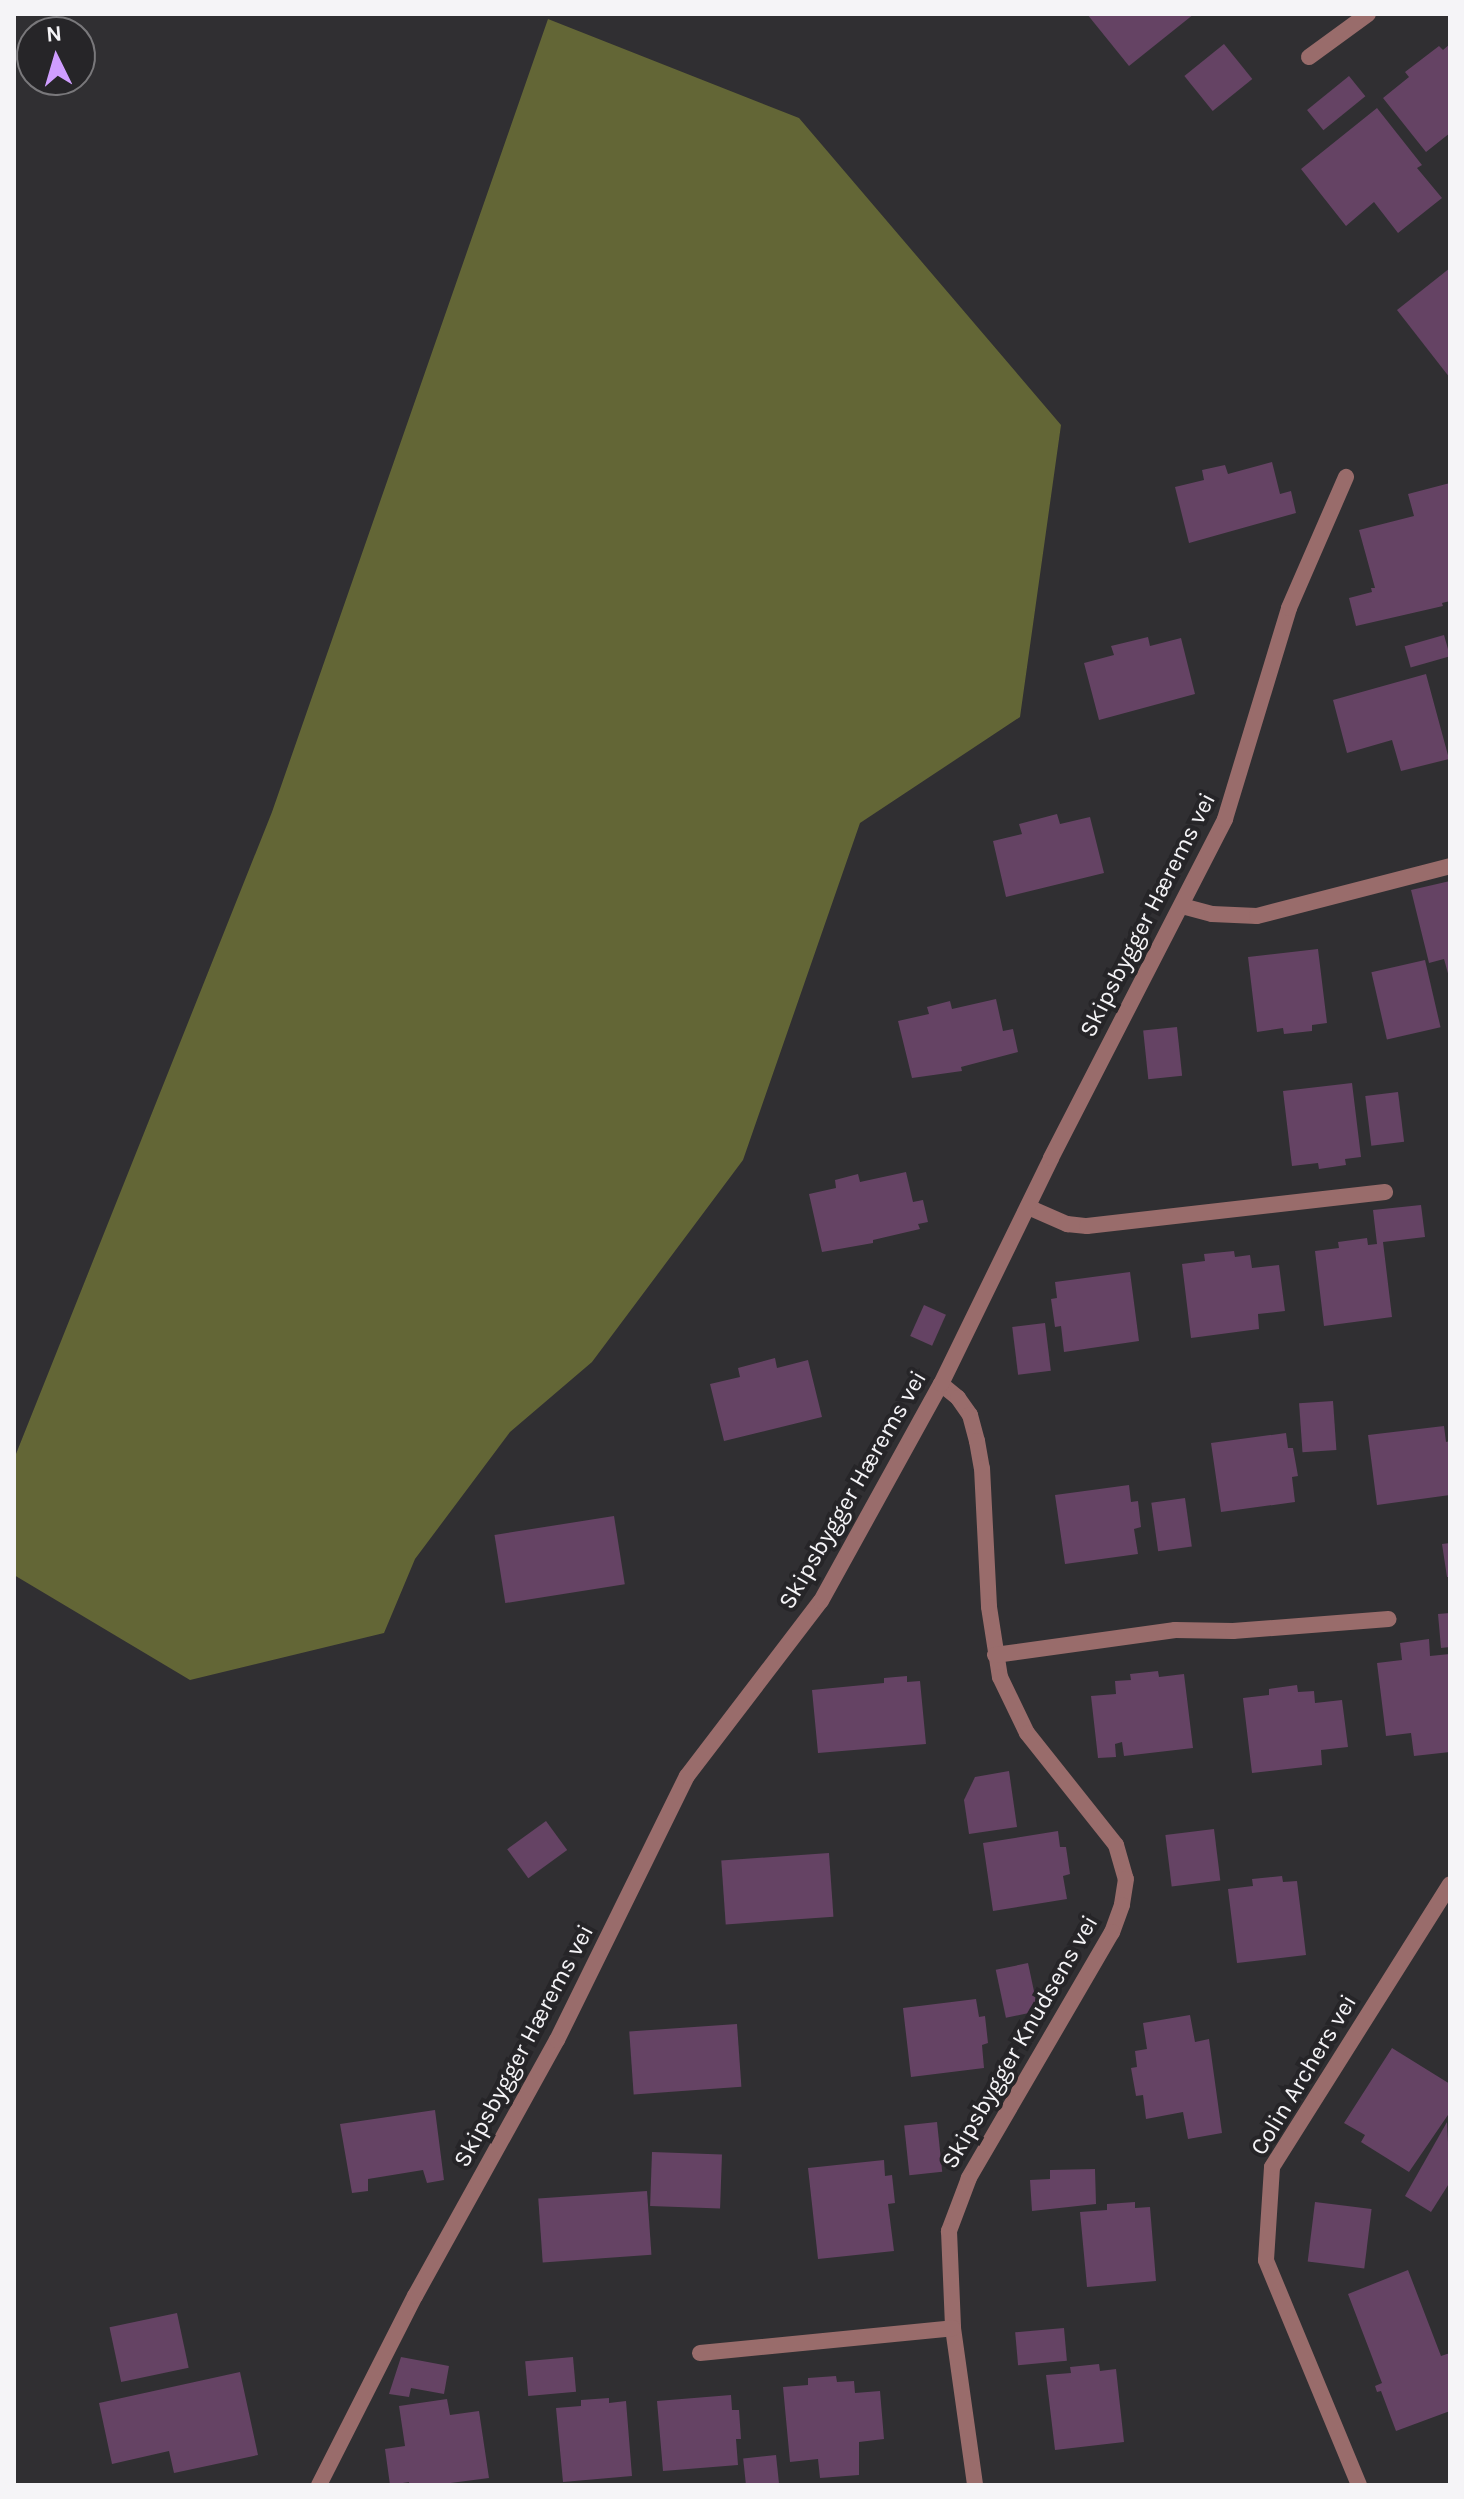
<!DOCTYPE html>
<meta charset="utf-8">
<style>
body{margin:0}
#map{position:relative;width:1464px;height:2499px;overflow:hidden;background:#302f32;font-family:Karla,sans-serif}
div>[style]{position:absolute}
[style*='--x']{left:calc(var(--x)*1px);top:calc(var(--y)*1px);width:calc(var(--w)*1px);rotate:calc(var(--a)*1deg)}
.forest>*{inset:0;background:#636636}
.building>*{inset:0;background:#654364;transform-origin:0 0}
.lane>*{height:16px;margin:-8px;padding:0 8px;transform-origin:8px;border-radius:8px;background:#996c6b}
.street>*{height:16px;margin:-8px;padding:0 8px;transform-origin:8px;border-radius:8px;background:#996c6b}
span{translate:-50% -50%;white-space:nowrap;text-align:center;line-height:1.15;-webkit-text-stroke:8px #262528;paint-order:stroke}
.street-label{font-size:24px;color:#f5f4f7}
.frame{position:absolute;inset:0;border:16px solid #f5f4f7;pointer-events:none}
.north{position:absolute;left:16px;top:16px;width:80px;height:80px;box-sizing:border-box;background:#262528;border:2px solid #79787b;border-radius:50%;rotate:355deg;font-size:22px;font-weight:700;line-height:32px;text-align:center;color:#f5f4f7}
.north::after{content:'';display:block;margin:auto;width:28px;height:36px;background:#cf9dff;clip-path:polygon(50% 0,100% 100%,50% 72%,0 100%)}
</style>
<div id="map">
<div class="forest">
<div style="clip-path:polygon(548px 19px,799px 118px,1061px 425px,1020px 717px,860px 823px,743px 1160px,592px 1362px,510px 1432px,415px 1559px,384px 1633px,190px 1680px,14px 1575px,14px 1459px,272px 812px)"></div>
</div>
<div class="building">
<div style="clip-path:polygon(1087px 14px,1194px 14px,1129px 66px)"></div>
<div style="left:1224px;top:44px;width:45px;height:51px;rotate:51deg"></div>
<div style="clip-path:polygon(1450px 44px,1450px 133px,1426px 152px,1383px 98px,1409px 77px,1405px 72px,1439px 46px,1443px 50px)"></div>
<div style="left:1349px;top:76px;width:26px;height:54px;rotate:51deg"></div>
<div style="clip-path:polygon(1377px 108px,1422px 165px,1417px 168px,1442px 198px,1398px 233px,1374px 202px,1346px 226px,1301px 169px)"></div>
<div style="clip-path:polygon(1450px 268px,1450px 378px,1397px 310px)"></div>
<div style="clip-path:polygon(1272px 462px,1280px 494px,1291px 491px,1296px 513px,1189px 543px,1175px 487px,1204px 480px,1202px 470px,1225px 465px,1228px 474px)"></div>
<div style="clip-path:polygon(1450px 483px,1450px 601px,1442px 603px,1443px 606px,1356px 626px,1349px 598px,1372px 592px,1371px 588px,1375px 588px,1359px 530px,1414px 516px,1408px 494px)"></div>
<div style="left:1444px;top:635px;width:22px;height:41px;rotate:74deg"></div>
<div style="clip-path:polygon(1148px 637px,1150px 646px,1181px 638px,1195px 694px,1099px 720px,1084px 663px,1114px 655px,1111px 646px)"></div>
<div style="clip-path:polygon(1426px 674px,1449px 759px,1401px 771px,1392px 740px,1347px 753px,1333px 700px)"></div>
<div style="clip-path:polygon(1057px 814px,1060px 824px,1090px 817px,1104px 873px,1006px 897px,993px 841px,1022px 834px,1019px 824px)"></div>
<div style="clip-path:polygon(1450px 881px,1450px 977px,1449px 977px,1444px 959px,1429px 963px,1411px 890px)"></div>
<div style="clip-path:polygon(1318px 949px,1327px 1023px,1312px 1025px,1312px 1031px,1284px 1034px,1283px 1028px,1257px 1032px,1248px 957px)"></div>
<div style="left:1425px;top:960px;width:69px;height:55px;rotate:77deg"></div>
<div style="clip-path:polygon(996px 999px,1003px 1031px,1013px 1029px,1018px 1052px,961px 1067px,962px 1071px,912px 1078px,898px 1021px,929px 1014px,927px 1007px,950px 1001px,952px 1009px)"></div>
<div style="left:1177px;top:1027px;width:49px;height:34px;rotate:84deg"></div>
<div style="clip-path:polygon(1352px 1083px,1361px 1157px,1345px 1159px,1346px 1165px,1319px 1169px,1318px 1163px,1292px 1166px,1283px 1091px)"></div>
<div style="left:1398px;top:1092px;width:50px;height:33px;rotate:83deg"></div>
<div style="clip-path:polygon(906px 1172px,913px 1202px,923px 1200px,928px 1222px,918px 1224px,920px 1229px,873px 1240px,873px 1243px,822px 1252px,809px 1194px,836px 1188px,835px 1180px,858px 1174px,860px 1182px)"></div>
<div style="clip-path:polygon(1421px 1205px,1425px 1237px,1383px 1242px,1392px 1317px,1324px 1326px,1315px 1251px,1339px 1248px,1338px 1242px,1367px 1238px,1368px 1245px,1377px 1244px,1373px 1210px)"></div>
<div style="clip-path:polygon(1234px 1251px,1235px 1257px,1250px 1255px,1252px 1268px,1279px 1265px,1285px 1311px,1258px 1314px,1259px 1329px,1191px 1338px,1182px 1264px,1205px 1261px,1204px 1254px)"></div>
<div style="clip-path:polygon(1130px 1272px,1139px 1341px,1064px 1352px,1061px 1326px,1055px 1327px,1051px 1299px,1057px 1298px,1055px 1282px)"></div>
<div style="left:924px;top:1305px;width:24px;height:34px;rotate:24deg"></div>
<div style="left:1045px;top:1323px;width:48px;height:33px;rotate:83deg"></div>
<div style="clip-path:polygon(775px 1358px,777px 1368px,808px 1360px,822px 1417px,724px 1441px,710px 1384px,740px 1377px,738px 1368px)"></div>
<div style="left:1333px;top:1401px;width:49px;height:34px;rotate:86deg"></div>
<div style="clip-path:polygon(1444px 1426px,1446px 1442px,1450px 1441px,1450px 1495px,1377px 1505px,1368px 1435px)"></div>
<div style="clip-path:polygon(1286px 1433px,1288px 1448px,1293px 1448px,1298px 1476px,1292px 1477px,1295px 1502px,1221px 1512px,1211px 1443px)"></div>
<div style="clip-path:polygon(1129px 1485px,1131px 1502px,1138px 1501px,1141px 1527px,1134px 1529px,1138px 1554px,1065px 1564px,1055px 1495px)"></div>
<div style="left:1185px;top:1498px;width:49px;height:34px;rotate:82deg"></div>
<div style="left:614px;top:1516px;width:69px;height:121px;rotate:81deg"></div>
<div style="clip-path:polygon(1450px 1543px,1450px 1577px,1447px 1577px,1442px 1544px)"></div>
<div style="clip-path:polygon(1450px 1613px,1450px 1647px,1441px 1648px,1438px 1614px)"></div>
<div style="clip-path:polygon(1429px 1639px,1430px 1656px,1450px 1654px,1450px 1752px,1414px 1756px,1411px 1733px,1386px 1736px,1377px 1663px,1402px 1660px,1400px 1643px)"></div>
<div style="clip-path:polygon(1158px 1671px,1159px 1677px,1184px 1674px,1193px 1748px,1124px 1756px,1122px 1742px,1115px 1744px,1116px 1757px,1098px 1758px,1091px 1696px,1116px 1694px,1115px 1681px,1131px 1680px,1130px 1674px)"></div>
<div style="clip-path:polygon(907px 1676px,907px 1682px,920px 1681px,926px 1744px,818px 1753px,812px 1690px,884px 1683px,884px 1678px)"></div>
<div style="clip-path:polygon(1297px 1685px,1298px 1692px,1314px 1691px,1315px 1703px,1342px 1700px,1348px 1747px,1321px 1750px,1322px 1765px,1252px 1773px,1243px 1698px,1269px 1695px,1269px 1689px)"></div>
<div style="clip-path:polygon(1009px 1771px,1017px 1827px,969px 1834px,964px 1800px,975px 1777px)"></div>
<div style="left:546px;top:1821px;width:36px;height:48px;rotate:54deg"></div>
<div style="left:1214px;top:1829px;width:52px;height:49px;rotate:83deg"></div>
<div style="clip-path:polygon(1058px 1831px,1060px 1847px,1066px 1847px,1070px 1874px,1063px 1876px,1067px 1899px,993px 1911px,983px 1843px)"></div>
<div style="left:829px;top:1853px;width:64px;height:108px;rotate:86deg"></div>
<div style="clip-path:polygon(1282px 1876px,1283px 1882px,1297px 1881px,1306px 1955px,1237px 1963px,1228px 1889px,1253px 1886px,1252px 1879px)"></div>
<div style="left:1028px;top:1963px;width:49px;height:33px;rotate:78deg"></div>
<div style="clip-path:polygon(976px 1999px,979px 2017px,985px 2016px,988px 2043px,982px 2045px,984px 2068px,911px 2077px,903px 2008px)"></div>
<div style="clip-path:polygon(1190px 2015px,1195px 2042px,1209px 2039px,1222px 2133px,1188px 2139px,1183px 2112px,1146px 2119px,1143px 2095px,1136px 2096px,1131px 2068px,1137px 2067px,1135px 2051px,1147px 2049px,1143px 2023px)"></div>
<div style="left:737px;top:2024px;width:63px;height:108px;rotate:86deg"></div>
<div style="clip-path:polygon(1392px 2048px,1450px 2084px,1450px 2112px,1409px 2172px,1361px 2142px,1365px 2135px,1344px 2123px)"></div>
<div style="clip-path:polygon(435px 2110px,444px 2180px,427px 2183px,423px 2170px,368px 2179px,368px 2191px,352px 2193px,340px 2124px)"></div>
<div style="left:937px;top:2122px;width:50px;height:33px;rotate:84deg"></div>
<div style="clip-path:polygon(1447px 2122px,1450px 2182px,1431px 2212px,1405px 2196px)"></div>
<div style="left:652px;top:2152px;width:70px;height:54px;rotate:2deg"></div>
<div style="clip-path:polygon(884px 2160px,885px 2176px,892px 2175px,895px 2203px,888px 2204px,894px 2251px,818px 2259px,808px 2168px)"></div>
<div style="clip-path:polygon(1095px 2169px,1096px 2204px,1032px 2211px,1030px 2180px,1050px 2179px,1050px 2170px)"></div>
<div style="left:647px;top:2191px;width:64px;height:109px;rotate:86deg"></div>
<div style="clip-path:polygon(1135px 2202px,1135px 2208px,1150px 2207px,1156px 2281px,1087px 2287px,1080px 2212px,1107px 2210px,1107px 2204px)"></div>
<div style="left:1315px;top:2202px;width:57px;height:60px;rotate:7deg"></div>
<div style="clip-path:polygon(1408px 2270px,1441px 2356px,1450px 2353px,1450px 2411px,1396px 2431px,1381px 2391px,1377px 2392px,1375px 2386px,1382px 2383px,1348px 2294px)"></div>
<div style="left:177px;top:2313px;width:56px;height:69px;rotate:78deg"></div>
<div style="left:1064px;top:2328px;width:33px;height:49px;rotate:85deg"></div>
<div style="clip-path:polygon(401px 2357px,449px 2366px,444px 2394px,411px 2388px,409px 2397px,389px 2394px)"></div>
<div style="left:573px;top:2357px;width:35px;height:48px;rotate:85deg"></div>
<div style="clip-path:polygon(1099px 2364px,1100px 2371px,1116px 2369px,1124px 2442px,1055px 2450px,1046px 2375px,1071px 2373px,1070px 2367px)"></div>
<div style="clip-path:polygon(240px 2372px,258px 2455px,174px 2473px,169px 2451px,112px 2464px,99px 2403px)"></div>
<div style="clip-path:polygon(836px 2376px,837px 2382px,854px 2381px,855px 2393px,880px 2391px,884px 2439px,859px 2442px,859px 2475px,820px 2478px,818px 2459px,790px 2462px,783px 2387px,808px 2385px,808px 2378px)"></div>
<div style="clip-path:polygon(731px 2395px,732px 2410px,739px 2410px,741px 2439px,736px 2439px,738px 2465px,663px 2471px,657px 2401px)"></div>
<div style="clip-path:polygon(609px 2398px,609px 2403px,626px 2401px,632px 2476px,563px 2482px,556px 2408px,581px 2406px,581px 2400px)"></div>
<div style="clip-path:polygon(447px 2399px,450px 2415px,479px 2411px,489px 2478px,435px 2485px,409px 2485px,409px 2482px,390px 2485px,385px 2449px,405px 2446px,399px 2406px)"></div>
<div style="left:776px;top:2455px;width:30px;height:33px;rotate:84deg"></div>
</div>
<div class="lane">
<div style="--x:1182;--y:906;--w:31;--a:15"></div>
<div style="--x:1212;--y:914;--w:45;--a:2.5"></div>
<div style="--x:1257;--y:916;--w:199;--a:-14.5"></div>
<div style="--x:1028;--y:1207;--w:43;--a:23.6"></div>
<div style="--x:1067;--y:1224;--w:20;--a:6"></div>
<div style="--x:1087;--y:1226;--w:300;--a:-6.5"></div>
</div>
<div class="street">
<div style="--x:1309;--y:57;--w:73;--a:-36.1"></div>
<div style="--x:941;--y:1384;--w:22;--a:39"></div>
<div style="--x:958;--y:1398;--w:21;--a:55"></div>
<div style="--x:970;--y:1415;--w:27;--a:75"></div>
<div style="--x:977;--y:1441;--w:27;--a:80"></div>
<div style="--x:982;--y:1468;--w:139;--a:87.1"></div>
<div style="--x:989;--y:1607;--w:71;--a:81.1"></div>
<div style="--x:1000;--y:1677;--w:62;--a:64.3"></div>
<div style="--x:1027;--y:1733;--w:143;--a:51.5"></div>
<div style="--x:1116;--y:1845;--w:35;--a:74"></div>
<div style="--x:1126;--y:1879;--w:26;--a:99"></div>
<div style="--x:1122;--y:1905;--w:29;--a:110"></div>
<div style="--x:1112;--y:1932;--w:285;--a:120.2"></div>
<div style="--x:969;--y:2178;--w:57;--a:110.7"></div>
<div style="--x:949;--y:2231;--w:97;--a:87.6"></div>
<div style="--x:953;--y:2328;--w:159;--a:82"></div>
<div style="--x:995;--y:1655;--w:182;--a:-7.9"></div>
<div style="--x:1175;--y:1630;--w:58;--a:1"></div>
<div style="--x:1233;--y:1631;--w:156;--a:-4.4"></div>
<div style="--x:700;--y:2353;--w:254;--a:-5.6"></div>
<div style="--x:319;--y:2485;--w:212;--a:-63.1"></div>
<div style="--x:415;--y:2296;--w:293;--a:-61"></div>
<div style="--x:557;--y:2040;--w:294;--a:-63.8"></div>
<div style="--x:687;--y:1776;--w:220;--a:-52.6"></div>
<div style="--x:821;--y:1601;--w:248;--a:-61.1"></div>
<div style="--x:941;--y:1384;--w:251;--a:-64"></div>
<div style="--x:1051;--y:1158;--w:381;--a:-62.8"></div>
<div style="--x:1225;--y:819;--w:220;--a:-73.1"></div>
<div style="--x:1289;--y:608;--w:143;--a:-66.5"></div>
<div style="--x:1359;--y:2485;--w:243;--a:-112.5"></div>
<div style="--x:1266;--y:2260;--w:93;--a:-86.3"></div>
<div style="--x:1272;--y:2167;--w:334;--a:-57.8"></div>
</div>
<div class="street-label">
<span style="left:1148px;top:915px;rotate:-63deg">Skipsbygger Hærems vei</span>
<span style="left:853px;top:1490px;rotate:-60deg">Skipsbygger Hærems vei</span>
<span style="left:1020px;top:2042px;rotate:-60deg">Skipsbygger Knudsens vei</span>
<span style="left:524px;top:2046px;rotate:-62deg">Skipsbygger Hærems vei</span>
<span style="left:1304px;top:2075px;rotate:-59deg">Colin Archers vei</span>
</div>
<div class="frame"></div>
<div class="north">N</div>
</div>
